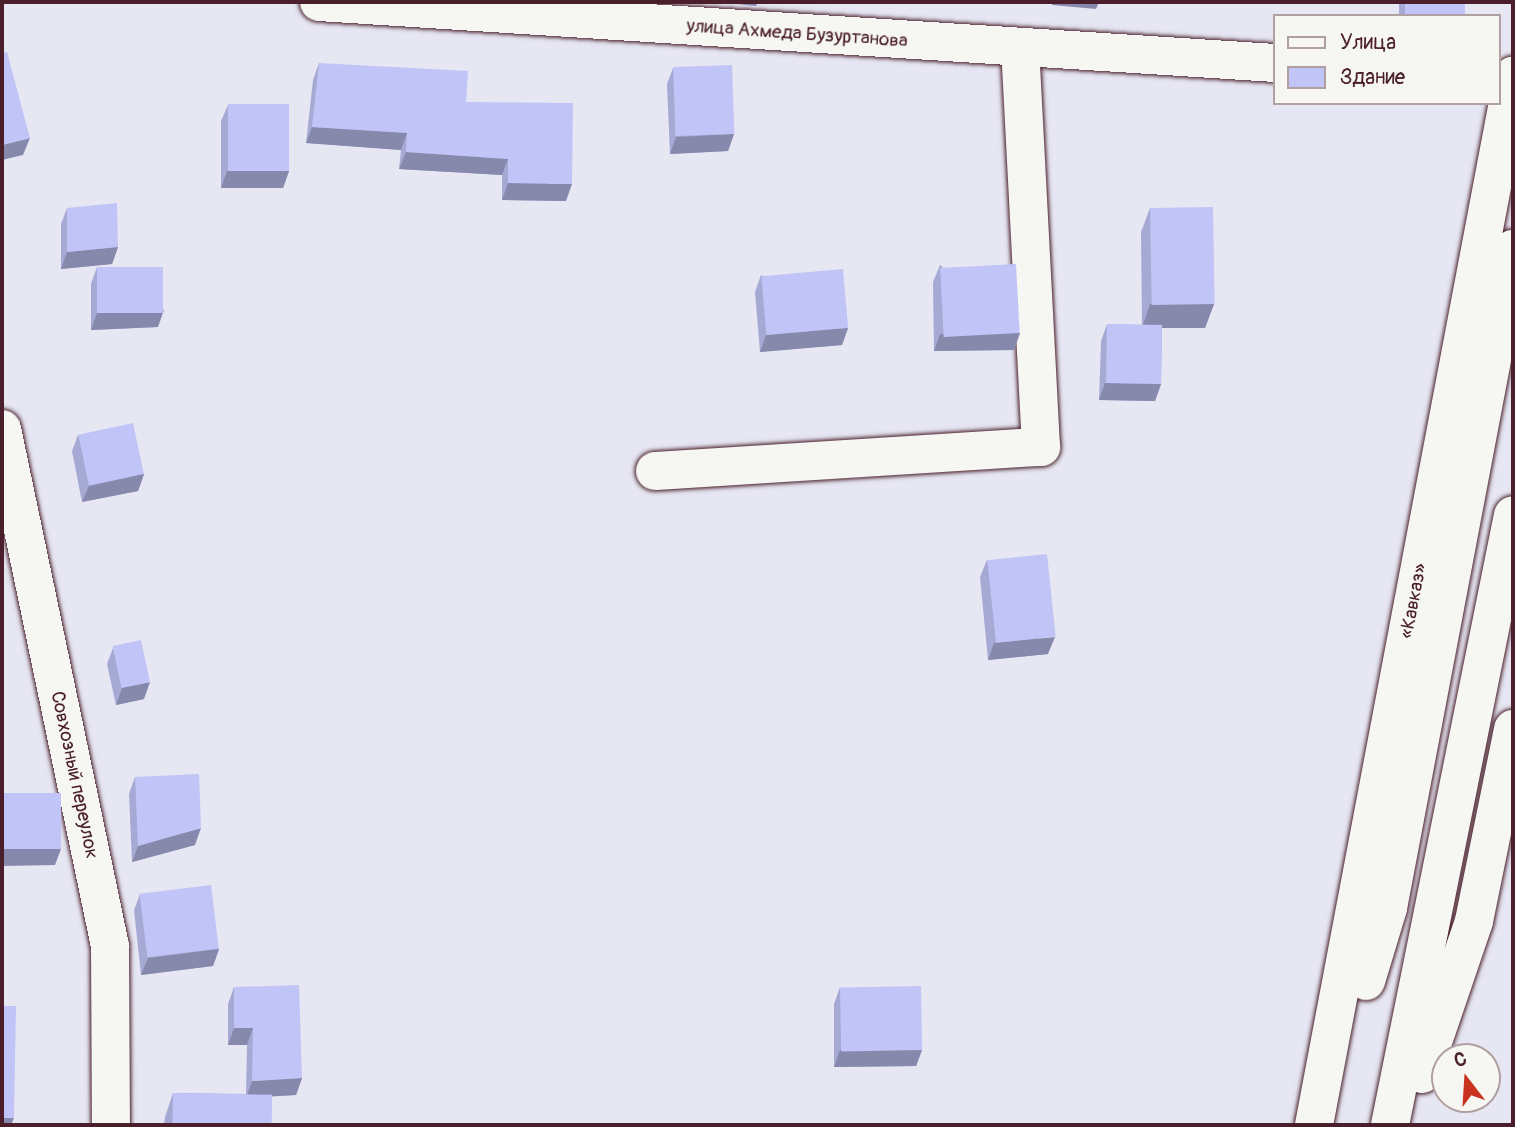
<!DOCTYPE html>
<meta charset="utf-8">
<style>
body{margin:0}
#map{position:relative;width:1515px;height:1127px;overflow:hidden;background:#e6e7f3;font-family:Pangolin,sans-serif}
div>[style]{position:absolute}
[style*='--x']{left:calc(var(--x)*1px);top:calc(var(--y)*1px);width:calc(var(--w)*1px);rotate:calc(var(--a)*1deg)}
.roads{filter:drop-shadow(0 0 2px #4a1f2b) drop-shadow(0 0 2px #4a1f2b)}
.minor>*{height:38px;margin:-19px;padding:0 19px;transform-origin:19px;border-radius:19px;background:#f6f6f2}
.highway>*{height:38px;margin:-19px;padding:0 19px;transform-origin:19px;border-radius:19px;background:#f6f6f2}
.wall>*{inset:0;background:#a6a9d4;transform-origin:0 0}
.shaded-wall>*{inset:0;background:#8789ac}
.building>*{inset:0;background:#c1c4f6;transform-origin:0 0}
span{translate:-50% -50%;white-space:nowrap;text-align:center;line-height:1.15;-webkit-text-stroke:7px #f6f6f2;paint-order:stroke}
.street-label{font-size:19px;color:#4a1f2b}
.frame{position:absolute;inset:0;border:4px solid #4a1f2b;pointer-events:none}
.legend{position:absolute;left:1273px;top:14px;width:228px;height:91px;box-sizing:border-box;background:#f6f6f2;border:2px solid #b1a0a2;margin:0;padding:9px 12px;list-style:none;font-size:21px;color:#4a1f2b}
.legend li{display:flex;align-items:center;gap:14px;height:35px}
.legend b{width:35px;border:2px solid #b1a0a2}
.north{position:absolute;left:1431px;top:1043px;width:70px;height:70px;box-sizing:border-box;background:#f6f6f2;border:2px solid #b1a0a2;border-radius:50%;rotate:343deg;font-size:19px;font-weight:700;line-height:28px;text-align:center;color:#4a1f2b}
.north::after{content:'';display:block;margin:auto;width:24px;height:32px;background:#c8321e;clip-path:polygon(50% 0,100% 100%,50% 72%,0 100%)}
</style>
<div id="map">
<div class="roads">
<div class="minor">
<div style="--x:319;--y:2;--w:958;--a:3.65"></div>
<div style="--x:2;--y:429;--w:528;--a:78.2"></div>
<div style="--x:110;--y:946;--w:179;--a:89.7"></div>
<div style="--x:655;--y:471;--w:387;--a:-3.6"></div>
<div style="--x:1041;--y:447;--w:399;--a:-93"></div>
</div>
<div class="highway">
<div style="--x:1366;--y:981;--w:76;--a:-73.2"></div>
<div style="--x:1388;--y:908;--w:671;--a:-79.26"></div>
<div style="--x:1422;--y:1074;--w:162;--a:-71.2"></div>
<div style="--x:1474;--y:921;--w:196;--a:-78.5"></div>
<div style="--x:1314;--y:1125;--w:1068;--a:-79.26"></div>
<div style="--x:1390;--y:1125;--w:622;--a:-78.6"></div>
</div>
</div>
<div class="wall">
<div style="left:1399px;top:2px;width:66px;height:14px"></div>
<div style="clip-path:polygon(319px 63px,466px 102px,566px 201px,502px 200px,502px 175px,399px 169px,401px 150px,306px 143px,313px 80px)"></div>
<div style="clip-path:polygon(673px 68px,734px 134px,728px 151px,670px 154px,667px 84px)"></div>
<div style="clip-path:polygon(228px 105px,289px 171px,283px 188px,221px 188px,221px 121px)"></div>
<div style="clip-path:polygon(67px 208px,118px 247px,112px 264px,61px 269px,61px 224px)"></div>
<div style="clip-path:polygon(1150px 208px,1214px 304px,1205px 328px,1162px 328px,1161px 384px,1155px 401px,1099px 400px,1101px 341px,1107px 324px,1142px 325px,1141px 232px)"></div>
<div style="clip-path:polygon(940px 265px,1020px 333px,1014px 350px,934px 351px,933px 282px)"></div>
<div style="clip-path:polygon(97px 267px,158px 327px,91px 330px,91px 284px)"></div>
<div style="clip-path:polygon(761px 275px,848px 328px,842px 345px,760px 352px,755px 292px)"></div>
<div style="clip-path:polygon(78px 435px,144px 474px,138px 491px,82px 502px,72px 451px)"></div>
<div style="clip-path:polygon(987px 560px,1048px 654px,988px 660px,980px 577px)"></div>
<div style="clip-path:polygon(113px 648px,144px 699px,116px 705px,107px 664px)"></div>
<div style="clip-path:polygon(135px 777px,195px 845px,132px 862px,129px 794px)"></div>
<div style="clip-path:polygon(140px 894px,219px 949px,213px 966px,141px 975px,134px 910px)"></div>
<div style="clip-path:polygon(234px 987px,302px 1078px,296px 1095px,272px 1096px,271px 1125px,164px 1125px,165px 1117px,173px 1093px,246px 1094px,247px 1045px,228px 1045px,228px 1004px)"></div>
<div style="clip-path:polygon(840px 987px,922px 1050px,916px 1066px,834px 1067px,834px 1004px)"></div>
</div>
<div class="shaded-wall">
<div style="clip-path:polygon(717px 2px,758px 2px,756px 6px)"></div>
<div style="clip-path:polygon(1053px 2px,1099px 2px,1096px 9px,1052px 5px)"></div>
<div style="clip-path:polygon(312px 127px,407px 133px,401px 150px,306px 143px)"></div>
<div style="clip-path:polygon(734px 134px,728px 151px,670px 154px,676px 137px)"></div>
<div style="clip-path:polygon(30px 138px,23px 155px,2px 160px,2px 145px)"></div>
<div style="clip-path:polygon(406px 152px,508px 159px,502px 175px,399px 169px)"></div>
<div style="clip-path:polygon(227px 171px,289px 171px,283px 188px,221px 188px)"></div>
<div style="clip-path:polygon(508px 183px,572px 184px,566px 201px,502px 200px)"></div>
<div style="clip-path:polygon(118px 247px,112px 264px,61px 269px,67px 252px)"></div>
<div style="clip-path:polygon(1150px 304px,1214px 304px,1205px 328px,1142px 328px)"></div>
<div style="clip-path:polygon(164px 310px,158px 327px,91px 330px,97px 313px)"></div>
<div style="clip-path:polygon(848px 328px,842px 345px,760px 352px,766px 335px)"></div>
<div style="clip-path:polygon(1020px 333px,1014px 350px,934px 351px,940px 334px)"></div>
<div style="clip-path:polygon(1105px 383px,1161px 384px,1155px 401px,1099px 400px)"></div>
<div style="clip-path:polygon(144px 474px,138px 491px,82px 502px,89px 486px)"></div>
<div style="clip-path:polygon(1055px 637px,1048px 654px,988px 660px,994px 643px)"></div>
<div style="clip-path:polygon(150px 682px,144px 699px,116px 705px,122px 688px)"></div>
<div style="clip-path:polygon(201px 828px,195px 845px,132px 862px,138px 846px)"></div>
<div style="clip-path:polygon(2px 849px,61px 849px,55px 865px,2px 866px)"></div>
<div style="clip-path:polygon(219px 949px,213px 966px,141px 975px,148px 958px)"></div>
<div style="clip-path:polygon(234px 1028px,253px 1028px,247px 1045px,228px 1045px)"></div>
<div style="clip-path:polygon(840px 1050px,922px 1050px,916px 1066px,834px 1067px)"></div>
<div style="clip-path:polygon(302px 1078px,296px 1095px,246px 1098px,252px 1081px)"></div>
<div style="clip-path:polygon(2px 1118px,14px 1118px,11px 1125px,2px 1125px)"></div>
</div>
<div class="building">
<div style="left:1405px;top:2px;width:60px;height:14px"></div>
<div style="clip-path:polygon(7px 52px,30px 138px,2px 145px,2px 53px)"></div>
<div style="clip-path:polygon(319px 63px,468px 71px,466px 102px,573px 103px,572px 184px,508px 183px,508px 159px,406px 152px,407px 133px,312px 127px)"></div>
<div style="left:732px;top:65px;width:69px;height:59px;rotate:88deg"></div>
<div style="left:289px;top:104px;width:67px;height:61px;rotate:90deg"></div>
<div style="clip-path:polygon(117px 203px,118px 247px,67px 252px,67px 208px)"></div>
<div style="left:1213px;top:207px;width:97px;height:63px;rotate:89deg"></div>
<div style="left:1016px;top:264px;width:69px;height:76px;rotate:87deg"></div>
<div style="left:97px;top:267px;width:66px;height:46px"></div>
<div style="left:843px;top:269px;width:59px;height:82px;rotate:85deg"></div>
<div style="left:1107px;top:324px;width:55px;height:59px;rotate:1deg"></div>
<div style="left:133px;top:423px;width:52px;height:56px;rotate:78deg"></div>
<div style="clip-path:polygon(2px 511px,4px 539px,2px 539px)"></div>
<div style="left:1047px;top:554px;width:83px;height:60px;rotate:84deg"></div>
<div style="left:141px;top:640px;width:43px;height:29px;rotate:78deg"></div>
<div style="clip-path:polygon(199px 774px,201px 828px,138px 846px,135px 777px)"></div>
<div style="left:2px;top:793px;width:59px;height:56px"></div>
<div style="left:211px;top:885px;width:64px;height:72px;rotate:83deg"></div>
<div style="clip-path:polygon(299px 985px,302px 1078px,252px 1081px,253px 1028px,234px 1028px,234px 987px)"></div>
<div style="left:921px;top:986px;width:64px;height:81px;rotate:89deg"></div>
<div style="clip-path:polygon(2px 1006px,16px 1006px,14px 1118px,2px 1118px)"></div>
<div style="left:173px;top:1093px;width:99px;height:32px;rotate:1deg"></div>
</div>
<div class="street-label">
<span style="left:797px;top:34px;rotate:4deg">улица Ахмеда Бузуртанова</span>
<span style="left:1414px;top:601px;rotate:-79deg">«Кавказ»</span>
<span style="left:74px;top:775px;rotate:78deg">Совхозный переулок</span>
</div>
<div class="frame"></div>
<ul class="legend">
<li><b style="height:9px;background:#f6f6f2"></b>Улица</li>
<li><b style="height:19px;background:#c1c4f6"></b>Здание</li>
</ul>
<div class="north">С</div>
</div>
